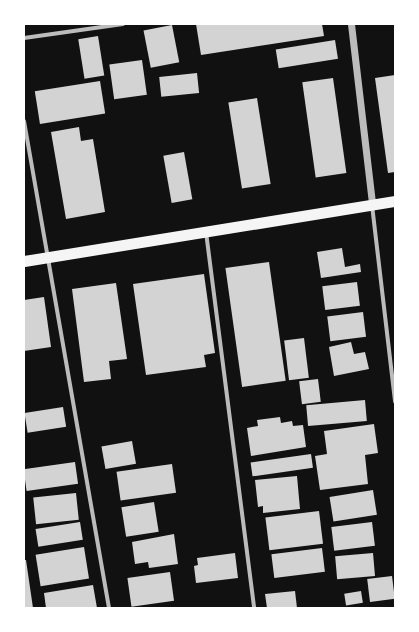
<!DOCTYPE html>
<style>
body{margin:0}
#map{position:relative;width:419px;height:632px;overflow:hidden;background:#111;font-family:Rubik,sans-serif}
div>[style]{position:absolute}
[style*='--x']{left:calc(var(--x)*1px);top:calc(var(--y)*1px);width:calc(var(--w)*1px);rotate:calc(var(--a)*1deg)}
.building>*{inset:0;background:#d3d3d3;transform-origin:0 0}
.minor>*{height:4px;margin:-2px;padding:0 2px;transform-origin:2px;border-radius:2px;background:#bcbcbc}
.tertiary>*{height:7px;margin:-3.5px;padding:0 3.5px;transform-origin:3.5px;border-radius:3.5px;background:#bcbcbc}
.trunk>*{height:11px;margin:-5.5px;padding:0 5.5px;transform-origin:5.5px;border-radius:5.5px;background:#f5f5f5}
span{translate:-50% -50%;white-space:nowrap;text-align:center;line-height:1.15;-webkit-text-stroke:3px #fff;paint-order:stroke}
.frame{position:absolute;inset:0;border:25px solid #fff;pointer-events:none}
</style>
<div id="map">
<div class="building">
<div style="clip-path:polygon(196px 24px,322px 24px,324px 36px,201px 55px)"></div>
<div style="left:172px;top:25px;width:38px;height:29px;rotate:79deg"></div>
<div style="left:98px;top:36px;width:40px;height:20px;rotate:81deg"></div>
<div style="left:335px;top:40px;width:19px;height:60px;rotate:81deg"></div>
<div style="left:142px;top:60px;width:35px;height:33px;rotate:82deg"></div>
<div style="left:197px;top:73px;width:20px;height:38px;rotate:84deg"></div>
<div style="clip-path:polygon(395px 75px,395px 172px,388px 173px,375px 78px)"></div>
<div style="left:333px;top:78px;width:96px;height:31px;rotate:82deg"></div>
<div style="left:100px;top:81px;width:33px;height:66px;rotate:81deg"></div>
<div style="left:257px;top:98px;width:87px;height:29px;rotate:81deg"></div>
<div style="clip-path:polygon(79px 127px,81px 141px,93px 139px,105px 212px,66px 219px,51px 132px)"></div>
<div style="left:184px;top:152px;width:48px;height:21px;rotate:80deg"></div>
<div style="clip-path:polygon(342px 248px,345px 267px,360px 264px,361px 272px,321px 278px,317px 252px)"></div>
<div style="left:269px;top:262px;width:120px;height:44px;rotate:82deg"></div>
<div style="clip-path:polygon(204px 274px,215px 353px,204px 355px,206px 367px,146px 375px,133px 284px)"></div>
<div style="left:357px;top:282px;width:24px;height:35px;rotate:83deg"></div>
<div style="clip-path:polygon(116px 283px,127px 359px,109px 361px,111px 379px,84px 382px,72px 289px)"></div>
<div style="clip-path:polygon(44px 297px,51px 347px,24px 351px,24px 300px)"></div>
<div style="left:363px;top:312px;width:25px;height:36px;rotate:83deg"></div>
<div style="left:304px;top:338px;width:40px;height:20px;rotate:83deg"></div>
<div style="clip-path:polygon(351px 342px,354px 354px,365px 352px,369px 369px,334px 376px,329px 347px)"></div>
<div style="left:318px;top:379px;width:23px;height:19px;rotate:83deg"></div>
<div style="left:365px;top:400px;width:21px;height:59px;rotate:85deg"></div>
<div style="left:63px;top:407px;width:20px;height:39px;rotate:81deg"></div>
<div style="clip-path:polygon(280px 417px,281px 423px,292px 421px,293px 426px,303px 425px,306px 447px,251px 456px,247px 428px,258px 426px,257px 420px)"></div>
<div style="clip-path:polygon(374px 424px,378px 453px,365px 455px,368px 484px,320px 490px,315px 456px,327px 454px,324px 431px)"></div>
<div style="left:132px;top:441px;width:23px;height:31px;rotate:80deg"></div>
<div style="left:311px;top:454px;width:14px;height:61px;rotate:82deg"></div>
<div style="left:75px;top:462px;width:22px;height:52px;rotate:82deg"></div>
<div style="left:172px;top:464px;width:29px;height:56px;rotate:82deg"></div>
<div style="clip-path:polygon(297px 476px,300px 509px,263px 513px,263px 506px,258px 507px,255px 480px)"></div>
<div style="left:373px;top:490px;width:25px;height:44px;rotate:81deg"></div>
<div style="left:76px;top:493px;width:27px;height:43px;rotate:84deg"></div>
<div style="left:154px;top:502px;width:30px;height:33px;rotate:81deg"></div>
<div style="left:319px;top:511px;width:33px;height:54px;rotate:83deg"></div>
<div style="left:80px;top:522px;width:18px;height:45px;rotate:81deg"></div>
<div style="left:372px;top:522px;width:24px;height:41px;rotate:83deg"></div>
<div style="clip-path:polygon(174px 534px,178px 564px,149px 568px,148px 562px,135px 564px,132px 542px)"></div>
<div style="left:84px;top:547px;width:32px;height:49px;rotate:81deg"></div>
<div style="left:322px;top:548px;width:24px;height:51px;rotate:83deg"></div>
<div style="clip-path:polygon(235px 553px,238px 578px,196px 583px,194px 566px,198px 565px,197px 558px)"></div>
<div style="left:373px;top:553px;width:23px;height:38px;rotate:85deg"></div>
<div style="clip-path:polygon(24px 560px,26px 560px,33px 608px,24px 608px)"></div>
<div style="left:170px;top:572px;width:29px;height:43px;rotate:82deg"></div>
<div style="left:392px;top:576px;width:23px;height:25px;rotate:83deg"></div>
<div style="clip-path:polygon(93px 585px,97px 608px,46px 608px,44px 593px)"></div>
<div style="clip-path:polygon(295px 591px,297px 608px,267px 608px,265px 594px)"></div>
<div style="left:361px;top:591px;width:12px;height:17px;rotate:81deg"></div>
</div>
<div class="minor">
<div style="--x:24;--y:38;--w:100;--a:-8"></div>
<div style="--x:24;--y:121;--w:494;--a:80.1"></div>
<div style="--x:372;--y:205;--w:198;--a:83.3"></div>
<div style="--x:206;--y:232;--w:379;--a:82.7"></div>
</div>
<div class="tertiary">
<div style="--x:351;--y:24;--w:181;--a:83.3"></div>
</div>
<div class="trunk">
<div style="--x:24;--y:261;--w:376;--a:-9.2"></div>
</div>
<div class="frame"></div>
</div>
